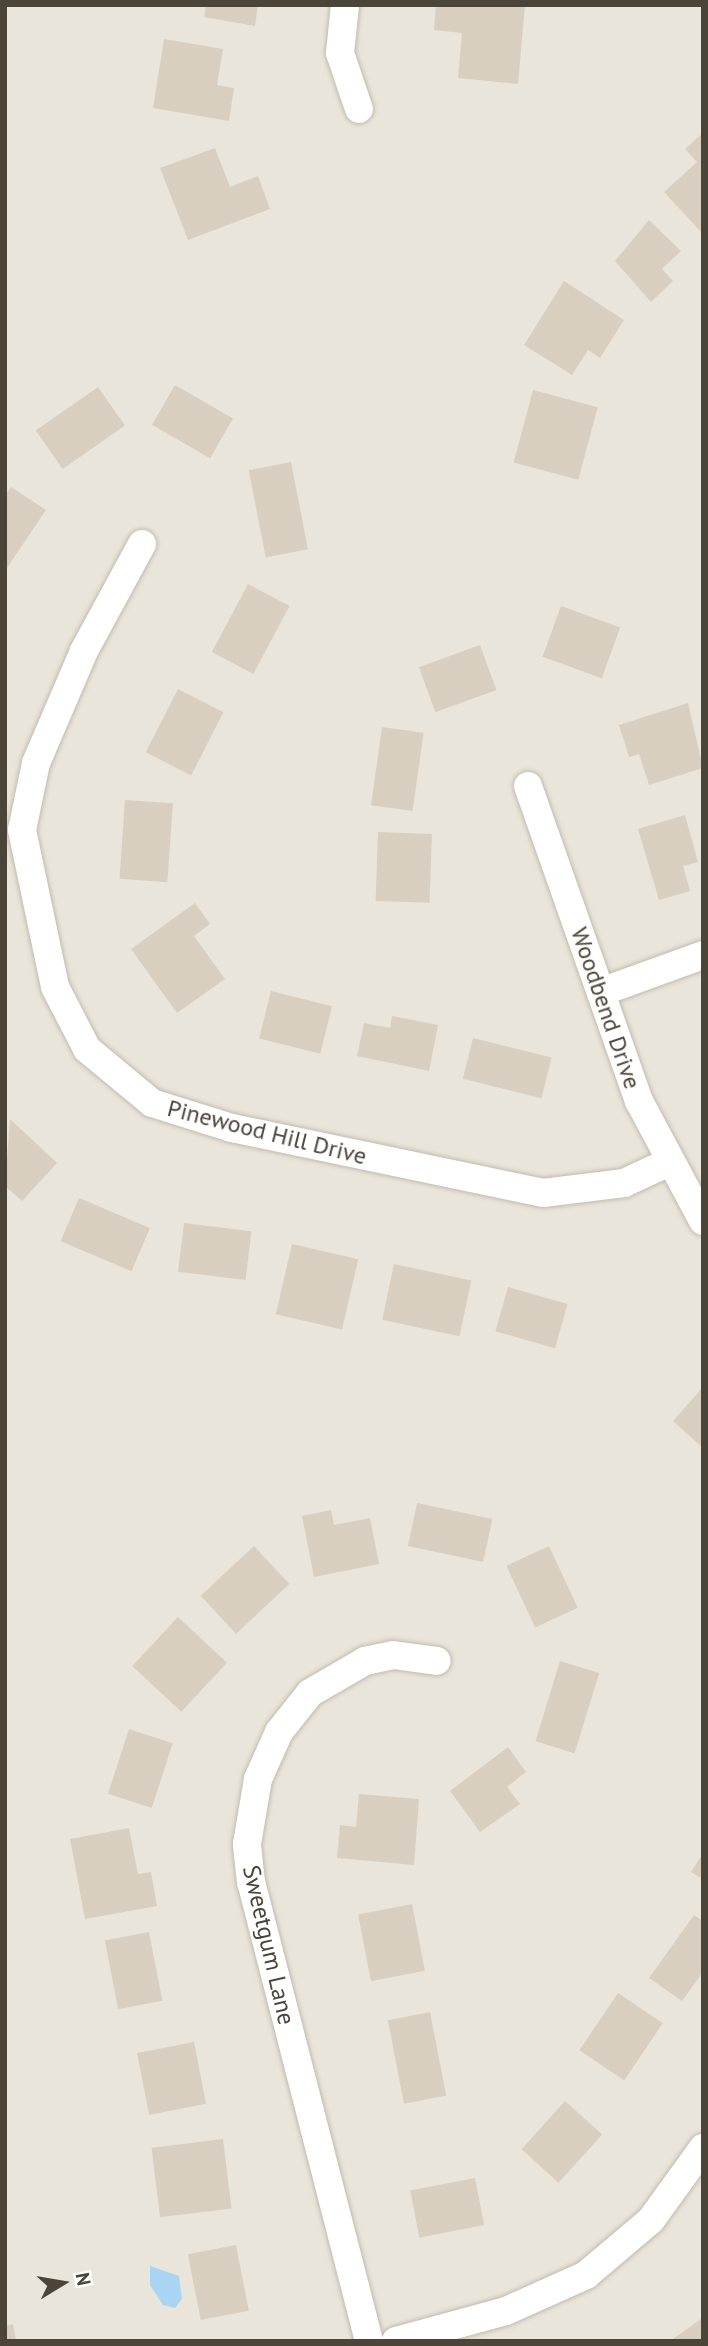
<!DOCTYPE html>
<style>
body{margin:0}
#map{position:relative;width:708px;height:2346px;overflow:hidden;background:#f6f3ec;font-family:"PT Sans",sans-serif}
div>[style]{position:absolute}
[style*='--x']{left:calc(var(--x)*1px);top:calc(var(--y)*1px);width:calc(var(--w)*1px);rotate:calc(var(--a)*1deg)}
.residential>*{inset:0;background:#eae5da;transform-origin:0 0}
.water>*{inset:0;background:#a9d4f2}
.building>*{inset:0;background:#d8cfc1;transform-origin:0 0}
.roads{filter:drop-shadow(0 0 2px #c2bbae) drop-shadow(0 0 2px #c2bbae)}
.street>*{height:28px;margin:-14px;padding:0 14px;transform-origin:14px;border-radius:14px;background:#fff}
span{translate:-50% -50%;white-space:nowrap;text-align:center;line-height:1.15;-webkit-text-stroke:5px #fff;paint-order:stroke}
.street-label{font-size:24px;color:#4b4439}
.frame{position:absolute;inset:0;border:7px solid #4b4439;pointer-events:none}
.north{position:absolute;left:28px;top:2248px;width:70px;height:70px;-webkit-text-stroke:5px #fff;paint-order:stroke;rotate:79deg;font-size:19px;font-weight:700;line-height:28px;text-align:center;color:#4b4439}
.north::after{content:'';display:block;margin:auto;width:24px;height:32px;background:#4b4439;clip-path:polygon(50% 0,100% 100%,50% 72%,0 100%)}
</style>
<div id="map">
<div class="residential">
<div style="left:5px;top:5px;width:698px;height:2336px"></div>
</div>
<div class="water">
<div style="clip-path:polygon(150px 2266px,179px 2276px,182px 2299px,175px 2308px,163px 2305px,150px 2285px)"></div>
</div>
<div class="building">
<div style="clip-path:polygon(206px 5px,258px 5px,255px 26px,204px 17px)"></div>
<div style="clip-path:polygon(436px 5px,525px 5px,518px 84px,458px 78px,462px 33px,434px 30px)"></div>
<div style="clip-path:polygon(164px 39px,223px 49px,217px 85px,234px 88px,229px 121px,153px 108px)"></div>
<div style="clip-path:polygon(703px 133px,703px 234px,664px 192px,697px 162px,685px 149px)"></div>
<div style="clip-path:polygon(215px 148px,230px 187px,258px 176px,270px 209px,188px 240px,160px 168px)"></div>
<div style="clip-path:polygon(649px 220px,681px 251px,662px 269px,673px 281px,651px 302px,615px 261px)"></div>
<div style="clip-path:polygon(564px 281px,624px 320px,600px 358px,588px 350px,572px 375px,524px 345px)"></div>
<div style="left:175px;top:385px;width:67px;height:46px;rotate:30deg"></div>
<div style="left:98px;top:387px;width:47px;height:76px;rotate:55deg"></div>
<div style="left:533px;top:390px;width:67px;height:75px;rotate:15deg"></div>
<div style="left:291px;top:462px;width:89px;height:43px;rotate:79deg"></div>
<div style="clip-path:polygon(11px 487px,46px 510px,5px 571px,5px 496px)"></div>
<div style="left:248px;top:584px;width:47px;height:77px;rotate:28deg"></div>
<div style="left:561px;top:606px;width:63px;height:54px;rotate:20deg"></div>
<div style="left:480px;top:645px;width:48px;height:65px;rotate:70deg"></div>
<div style="left:178px;top:689px;width:51px;height:71px;rotate:27deg"></div>
<div style="clip-path:polygon(688px 703px,703px 768px,649px 785px,639px 754px,629px 757px,619px 725px)"></div>
<div style="left:382px;top:727px;width:42px;height:79px;rotate:8deg"></div>
<div style="left:125px;top:800px;width:48px;height:79px;rotate:4deg"></div>
<div style="clip-path:polygon(685px 815px,698px 862px,683px 866px,690px 891px,659px 900px,638px 829px)"></div>
<div style="left:378px;top:832px;width:54px;height:69px;rotate:2deg"></div>
<div style="clip-path:polygon(195px 903px,210px 924px,194px 936px,225px 979px,177px 1013px,131px 949px)"></div>
<div style="left:271px;top:991px;width:63px;height:49px;rotate:14deg"></div>
<div style="clip-path:polygon(392px 1016px,438px 1025px,429px 1071px,357px 1056px,364px 1023px,390px 1028px)"></div>
<div style="left:473px;top:1038px;width:81px;height:42px;rotate:14deg"></div>
<div style="clip-path:polygon(10px 1119px,57px 1163px,22px 1201px,5px 1186px)"></div>
<div style="left:79px;top:1198px;width:77px;height:47px;rotate:23deg"></div>
<div style="left:184px;top:1223px;width:68px;height:49px;rotate:7deg"></div>
<div style="left:292px;top:1244px;width:68px;height:72px;rotate:13deg"></div>
<div style="left:394px;top:1264px;width:79px;height:57px;rotate:12deg"></div>
<div style="left:508px;top:1287px;width:62px;height:46px;rotate:16deg"></div>
<div style="clip-path:polygon(703px 1387px,703px 1448px,673px 1421px)"></div>
<div style="left:417px;top:1503px;width:77px;height:44px;rotate:12deg"></div>
<div style="clip-path:polygon(331px 1510px,334px 1525px,370px 1518px,379px 1564px,314px 1577px,302px 1516px)"></div>
<div style="left:254px;top:1546px;width:52px;height:73px;rotate:47deg"></div>
<div style="left:549px;top:1546px;width:68px;height:47px;rotate:65deg"></div>
<div style="left:178px;top:1617px;width:67px;height:67px;rotate:43deg"></div>
<div style="left:560px;top:1661px;width:41px;height:84px;rotate:17deg"></div>
<div style="left:129px;top:1729px;width:46px;height:68px;rotate:18deg"></div>
<div style="clip-path:polygon(508px 1747px,526px 1772px,507px 1787px,520px 1804px,480px 1832px,450px 1791px)"></div>
<div style="clip-path:polygon(359px 1794px,419px 1799px,414px 1865px,337px 1858px,340px 1825px,356px 1827px)"></div>
<div style="clip-path:polygon(129px 1828px,138px 1874px,151px 1872px,157px 1906px,85px 1919px,70px 1839px)"></div>
<div style="clip-path:polygon(703px 1853px,703px 1879px,691px 1872px)"></div>
<div style="left:412px;top:1904px;width:68px;height:55px;rotate:79deg"></div>
<div style="clip-path:polygon(694px 1915px,703px 1921px,703px 1972px,682px 2001px,649px 1978px)"></div>
<div style="left:149px;top:1932px;width:70px;height:45px;rotate:79deg"></div>
<div style="left:618px;top:1993px;width:54px;height:69px;rotate:34deg"></div>
<div style="left:430px;top:2012px;width:85px;height:43px;rotate:79deg"></div>
<div style="left:194px;top:2042px;width:63px;height:58px;rotate:79deg"></div>
<div style="left:565px;top:2101px;width:50px;height:65px;rotate:42deg"></div>
<div style="left:223px;top:2139px;width:70px;height:72px;rotate:83deg"></div>
<div style="left:475px;top:2178px;width:48px;height:66px;rotate:79deg"></div>
<div style="left:236px;top:2245px;width:67px;height:49px;rotate:79deg"></div>
<div style="clip-path:polygon(701px 2319px,703px 2341px,670px 2341px)"></div>
<div style="clip-path:polygon(13px 2324px,16px 2341px,5px 2341px,5px 2326px)"></div>
</div>
<div class="roads">
<div class="street">
<div style="--x:345;--y:5;--w:48;--a:95.9"></div>
<div style="--x:340;--y:53;--w:59;--a:71.3"></div>
<div style="--x:142;--y:544;--w:122;--a:118.5"></div>
<div style="--x:84;--y:651;--w:122;--a:113.2"></div>
<div style="--x:36;--y:763;--w:68;--a:101.8"></div>
<div style="--x:22;--y:830;--w:160;--a:78.1"></div>
<div style="--x:55;--y:987;--w:70;--a:62.7"></div>
<div style="--x:87;--y:1049;--w:85;--a:39.7"></div>
<div style="--x:152;--y:1103;--w:84;--a:17.4"></div>
<div style="--x:232;--y:1128;--w:318;--a:11.8"></div>
<div style="--x:543;--y:1193;--w:82;--a:-7"></div>
<div style="--x:624;--y:1183;--w:47;--a:-24.9"></div>
<div style="--x:528;--y:786;--w:334;--a:70.6"></div>
<div style="--x:639;--y:1101;--w:136;--a:61.9"></div>
<div style="--x:601;--y:992;--w:109;--a:-19.9"></div>
<div style="--x:369;--y:2341;--w:473;--a:-104.4"></div>
<div style="--x:251;--y:1883;--w:39;--a:-96"></div>
<div style="--x:247;--y:1844;--w:66;--a:-80.4"></div>
<div style="--x:258;--y:1779;--w:51;--a:-65.9"></div>
<div style="--x:279;--y:1732;--w:50;--a:-51.5"></div>
<div style="--x:310;--y:1693;--w:64;--a:-30.2"></div>
<div style="--x:365;--y:1661;--w:29;--a:-12"></div>
<div style="--x:393;--y:1655;--w:44;--a:7.8"></div>
<div style="--x:396;--y:2341;--w:114;--a:-15.3"></div>
<div style="--x:506;--y:2311;--w:88;--a:-24.2"></div>
<div style="--x:586;--y:2275;--w:85;--a:-40.2"></div>
<div style="--x:651;--y:2220;--w:89;--a:-54.2"></div>
</div>
</div>
<div class="street-label">
<span style="left:606px;top:1008px;rotate:71deg">Woodbend Drive</span>
<span style="left:267px;top:1132px;rotate:14deg">Pinewood Hill Drive</span>
<span style="left:269px;top:1945px;rotate:77deg">Sweetgum Lane</span>
</div>
<div class="frame"></div>
<div class="north">N</div>
</div>
